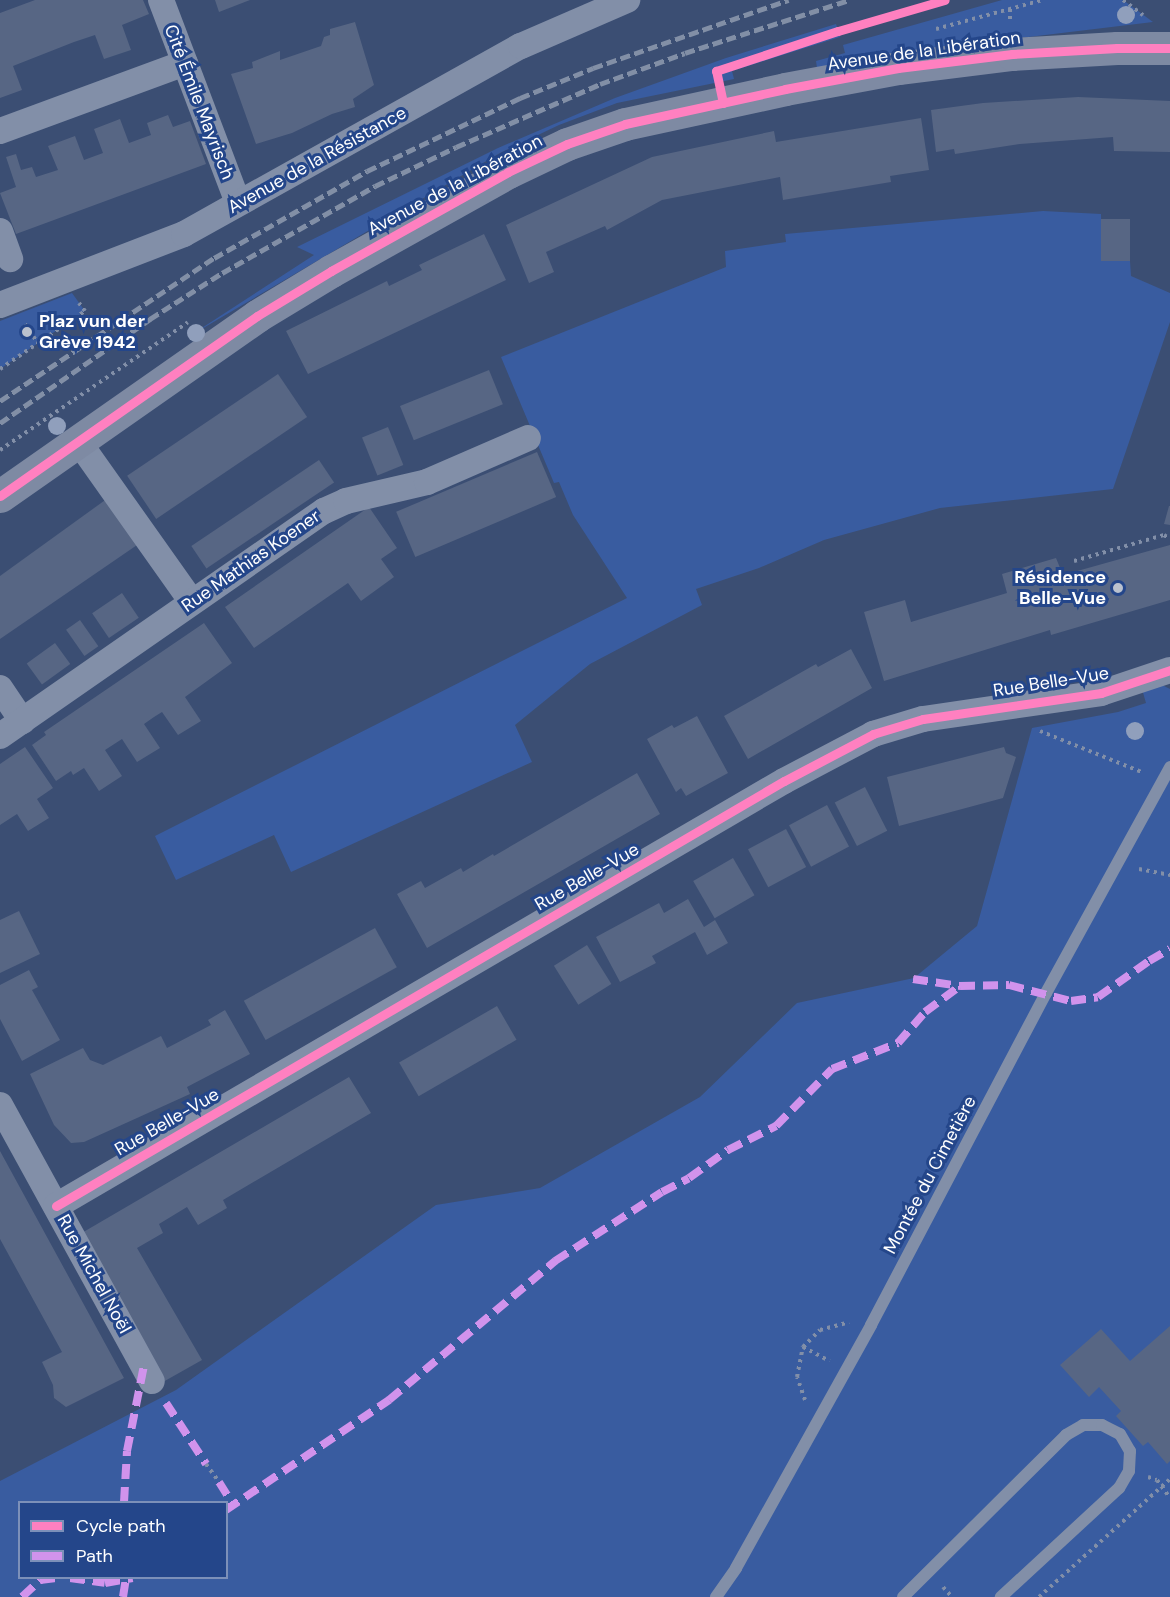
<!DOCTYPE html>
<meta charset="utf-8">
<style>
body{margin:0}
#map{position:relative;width:1170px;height:1597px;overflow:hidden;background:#3b4e73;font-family:"DM Sans",sans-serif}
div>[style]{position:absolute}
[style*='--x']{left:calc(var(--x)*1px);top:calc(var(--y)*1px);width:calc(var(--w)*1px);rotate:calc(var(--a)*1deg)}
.green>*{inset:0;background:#395ca0}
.building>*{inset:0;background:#576684;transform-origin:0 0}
.path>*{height:4px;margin-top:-2px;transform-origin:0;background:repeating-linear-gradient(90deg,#828fa8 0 3px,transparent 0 7.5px)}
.lane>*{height:12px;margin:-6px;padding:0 6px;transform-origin:6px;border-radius:6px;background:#828fa8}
.street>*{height:26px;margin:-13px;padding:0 13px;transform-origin:13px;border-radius:13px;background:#828fa8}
.secondary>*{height:33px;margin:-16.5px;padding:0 16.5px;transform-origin:16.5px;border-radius:16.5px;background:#7e8aa3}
.rail>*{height:4.5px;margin-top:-2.25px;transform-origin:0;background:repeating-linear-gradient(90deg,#828fa6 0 10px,transparent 0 14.5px)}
.quiet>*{height:8px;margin-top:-4px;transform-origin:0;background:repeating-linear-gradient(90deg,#d193ec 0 15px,transparent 0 23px)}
.cycleway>*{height:9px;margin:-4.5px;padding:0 4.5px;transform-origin:4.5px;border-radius:4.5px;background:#ff80c0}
.trees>*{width:18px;height:18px;margin:-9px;border-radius:50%;background:#909fbc}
.dots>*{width:16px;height:16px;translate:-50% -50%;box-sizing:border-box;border:3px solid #24468a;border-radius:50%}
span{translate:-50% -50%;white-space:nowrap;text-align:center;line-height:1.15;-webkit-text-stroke:6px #24468a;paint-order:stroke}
.street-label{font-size:18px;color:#fff}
.poi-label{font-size:18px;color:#fff;font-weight:700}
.left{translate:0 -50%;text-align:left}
.right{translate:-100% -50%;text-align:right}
.legend{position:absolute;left:18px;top:1501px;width:210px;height:78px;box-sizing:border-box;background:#24468a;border:2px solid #7c90b9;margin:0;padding:8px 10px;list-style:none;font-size:18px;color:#fff}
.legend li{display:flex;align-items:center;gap:12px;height:30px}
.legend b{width:30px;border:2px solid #7c90b9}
</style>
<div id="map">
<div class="green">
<div style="clip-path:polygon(1002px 0,1123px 0,1153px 22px,895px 53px,817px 68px,816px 61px,845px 53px,843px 45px)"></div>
<div style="clip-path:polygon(836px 24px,840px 37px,732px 71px,734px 79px,617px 103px,559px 125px,500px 153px,188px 337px,314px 255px,297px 247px,498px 148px,615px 98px,726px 58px)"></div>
<div style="clip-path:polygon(1043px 211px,1101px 214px,1102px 261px,1130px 261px,1131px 276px,1170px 293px,1170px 322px,1113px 489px,940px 508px,824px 540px,759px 568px,696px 589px,702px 605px,590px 664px,515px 725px,532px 762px,291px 872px,274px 835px,176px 880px,155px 836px,627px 598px,573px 515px,559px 482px,554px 483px,501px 357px,726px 267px,725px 251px,786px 242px,785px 234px)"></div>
<div style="clip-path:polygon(72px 293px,85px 311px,0 369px,0 321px)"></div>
<div style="clip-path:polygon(evenodd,1162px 685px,1170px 689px,1170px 1597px,0 1597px,0 1481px,176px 1390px,436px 1205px,540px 1188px,700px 1097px,797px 1003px,914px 978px,977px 926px,1032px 728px,1118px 712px,1146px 703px,1142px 689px,1162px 685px,20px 1502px,226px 1502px,226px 1578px,20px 1578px,20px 1502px)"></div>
</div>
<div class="building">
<div style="clip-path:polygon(35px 0,143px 0,149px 14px,122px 25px,131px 50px,104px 59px,95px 35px,74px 42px,13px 66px,22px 90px,0 98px,0 13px)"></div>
<div style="clip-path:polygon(215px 0,250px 0,219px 12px)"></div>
<div style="clip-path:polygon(355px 22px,374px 85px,353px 99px,355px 107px,332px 114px,292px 133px,256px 144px,231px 74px,253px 68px,252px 62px,280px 51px,280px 60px,321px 46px,324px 37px,330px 35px,330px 29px)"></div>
<div style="clip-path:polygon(1078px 97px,1170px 101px,1170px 152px,1114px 151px,1113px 137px,1020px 144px,955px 154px,954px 149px,936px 152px,931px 110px,983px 103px)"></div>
<div style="clip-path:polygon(168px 115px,173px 127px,190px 121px,206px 164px,16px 234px,0 193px,16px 187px,6px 157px,16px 154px,21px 170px,32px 167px,36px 177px,58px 170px,48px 146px,75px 136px,84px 160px,103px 153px,94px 129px,120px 119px,129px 143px,151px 135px,147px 123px)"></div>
<div style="clip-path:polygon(921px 118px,929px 170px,890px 176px,891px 182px,783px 200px,780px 177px,662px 200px,607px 230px,605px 226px,546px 252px,554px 272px,529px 283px,506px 225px,652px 157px,774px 131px,776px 142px)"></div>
<div style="left:1130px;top:219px;width:42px;height:29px;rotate:90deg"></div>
<div style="clip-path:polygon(484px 234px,506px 280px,308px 374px,286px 331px,387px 281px,389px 286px,422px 270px,419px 265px)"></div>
<div style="left:489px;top:370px;width:37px;height:96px;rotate:68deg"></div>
<div style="left:278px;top:374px;width:52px;height:182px;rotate:56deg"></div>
<div style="left:388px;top:427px;width:41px;height:28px;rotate:68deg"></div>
<div style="left:537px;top:452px;width:49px;height:153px;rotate:67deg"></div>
<div style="left:319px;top:460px;width:27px;height:154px;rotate:56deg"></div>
<div style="clip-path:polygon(108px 498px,140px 543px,0 639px,0 576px)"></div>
<div style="clip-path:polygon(1169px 506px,1170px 506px,1170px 525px,1164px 524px)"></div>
<div style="clip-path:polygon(369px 507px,397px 548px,381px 559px,394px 577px,361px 601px,348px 583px,254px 648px,225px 607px)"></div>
<div style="clip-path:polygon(1170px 545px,1170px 600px,1051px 635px,1050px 630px,884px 681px,864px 612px,905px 600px,911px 622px,1007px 593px,1002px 574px,1056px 558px,1063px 575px)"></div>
<div style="left:122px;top:593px;width:30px;height:36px;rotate:56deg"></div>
<div style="left:80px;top:620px;width:32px;height:17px;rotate:55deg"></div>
<div style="clip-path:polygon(204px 623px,232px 663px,185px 697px,201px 721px,178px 735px,162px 712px,154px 717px,144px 724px,160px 748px,137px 762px,122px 739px,105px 750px,122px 776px,99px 791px,84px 768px,73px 775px,71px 771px,56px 781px,32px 745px,46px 735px,44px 732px)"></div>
<div style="left:55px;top:643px;width:26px;height:35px;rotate:54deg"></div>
<div style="clip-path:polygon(851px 649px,872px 688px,748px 759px,724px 716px,816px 664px,818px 667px)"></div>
<div style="clip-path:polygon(697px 716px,728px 773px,686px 796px,681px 788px,676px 792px,647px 739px,672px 725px,674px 728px)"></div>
<div style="clip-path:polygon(25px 747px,53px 788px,37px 799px,49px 818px,28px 831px,17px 814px,0 825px,0 764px)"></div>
<div style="clip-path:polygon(1004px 747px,1006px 753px,1016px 757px,1003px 798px,899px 826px,887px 777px)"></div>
<div style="clip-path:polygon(637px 773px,660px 814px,427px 948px,397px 894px,421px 881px,425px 888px,461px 868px,463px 872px,493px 854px,494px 856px)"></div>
<div style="left:865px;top:787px;width:49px;height:34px;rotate:63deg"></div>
<div style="left:827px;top:805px;width:47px;height:43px;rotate:62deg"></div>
<div style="left:786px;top:829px;width:43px;height:43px;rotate:62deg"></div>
<div style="left:733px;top:858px;width:43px;height:46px;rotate:60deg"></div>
<div style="clip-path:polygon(688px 899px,704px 927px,715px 920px,728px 943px,707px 955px,695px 932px,652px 956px,656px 963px,620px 982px,596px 937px,659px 903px,664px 913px)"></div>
<div style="clip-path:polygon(19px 911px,40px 954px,0 973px,0 920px)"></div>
<div style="left:375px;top:928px;width:45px;height:150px;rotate:61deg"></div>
<div style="left:587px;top:945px;width:46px;height:39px;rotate:58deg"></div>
<div style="clip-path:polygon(29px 970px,38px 987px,32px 990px,60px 1040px,22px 1061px,0 1019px,0 985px)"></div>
<div style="left:497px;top:1006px;width:39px;height:113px;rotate:60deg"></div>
<div style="clip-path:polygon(225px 1010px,250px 1054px,187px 1087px,190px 1094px,84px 1142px,71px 1143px,54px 1125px,30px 1074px,83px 1048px,90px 1060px,103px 1065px,161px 1036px,167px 1048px,211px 1025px,208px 1020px)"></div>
<div style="clip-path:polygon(349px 1077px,371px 1113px,223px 1200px,227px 1208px,198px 1225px,187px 1207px,159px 1224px,163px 1233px,137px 1248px,202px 1360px,163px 1382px,80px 1234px)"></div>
<div style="clip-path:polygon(0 1151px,124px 1378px,66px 1407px,54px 1398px,53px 1385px,42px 1362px,62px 1352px,0 1239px)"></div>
<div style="clip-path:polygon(1170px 1326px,1170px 1461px,1167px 1464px,1148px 1442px,1143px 1446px,1116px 1416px,1121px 1411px,1099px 1387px,1089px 1397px,1060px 1365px,1101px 1329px,1130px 1361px)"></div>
</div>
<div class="path">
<div style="--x:1123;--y:0;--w:25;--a:37"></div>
<div style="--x:1010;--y:9;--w:14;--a:90"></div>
<div style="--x:936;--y:29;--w:111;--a:-15.2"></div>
<div style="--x:25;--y:324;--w:23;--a:56"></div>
<div style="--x:0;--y:369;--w:103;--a:-34.3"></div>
<div style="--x:85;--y:311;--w:10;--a:-127"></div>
<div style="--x:0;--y:450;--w:227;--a:-34.2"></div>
<div style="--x:1074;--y:561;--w:94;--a:-16.1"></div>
<div style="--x:1164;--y:535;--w:7;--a:34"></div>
<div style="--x:1040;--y:731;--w:112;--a:22"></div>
<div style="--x:1139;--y:869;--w:32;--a:11"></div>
<div style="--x:803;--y:1347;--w:30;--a:28"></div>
<div style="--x:805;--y:1400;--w:24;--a:-109"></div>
<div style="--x:797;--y:1377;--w:31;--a:-79"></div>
<div style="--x:803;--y:1347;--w:24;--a:-45"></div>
<div style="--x:820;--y:1330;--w:30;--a:-15"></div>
<div style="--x:206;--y:1464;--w:22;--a:54"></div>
<div style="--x:1148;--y:1477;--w:9;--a:18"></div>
<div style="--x:1157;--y:1480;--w:22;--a:54"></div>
<div style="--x:943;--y:1587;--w:13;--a:48"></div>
<div style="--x:1039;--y:1597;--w:176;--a:-42"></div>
</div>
<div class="lane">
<div style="--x:716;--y:1597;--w:35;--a:-55"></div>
<div style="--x:736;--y:1568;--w:278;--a:-60.9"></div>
<div style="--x:871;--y:1325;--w:375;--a:-62.2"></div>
<div style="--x:1046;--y:993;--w:258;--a:-61.2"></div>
<div style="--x:903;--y:1597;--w:230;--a:-44.8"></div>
<div style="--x:1066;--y:1435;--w:20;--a:-30"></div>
<div style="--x:1083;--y:1425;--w:19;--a:0"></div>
<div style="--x:1102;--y:1425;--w:20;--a:27"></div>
<div style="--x:1120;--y:1434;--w:20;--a:60"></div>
<div style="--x:1130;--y:1451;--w:20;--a:93"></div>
<div style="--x:1129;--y:1471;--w:20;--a:120"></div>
<div style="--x:1119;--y:1488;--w:161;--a:137.3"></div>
</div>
<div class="street">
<div style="--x:161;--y:0;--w:217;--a:69.2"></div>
<div style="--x:0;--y:131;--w:197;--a:-20.2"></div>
<div style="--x:0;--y:231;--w:30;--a:70"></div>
<div style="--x:0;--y:305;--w:197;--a:-21.1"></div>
<div style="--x:184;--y:234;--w:386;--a:-29.2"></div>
<div style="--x:521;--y:46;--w:116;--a:-23.5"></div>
<div style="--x:78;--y:441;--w:197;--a:54.7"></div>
<div style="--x:0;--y:688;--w:40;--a:56"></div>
<div style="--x:0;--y:736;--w:394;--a:-34.8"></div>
<div style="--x:324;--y:511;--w:24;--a:-24"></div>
<div style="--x:346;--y:501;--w:83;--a:-13.2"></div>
<div style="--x:427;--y:482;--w:110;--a:-23.5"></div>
<div style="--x:0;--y:1105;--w:315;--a:61.2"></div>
<div style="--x:56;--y:1206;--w:843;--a:-30.28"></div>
<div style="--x:784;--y:781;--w:101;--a:-27.8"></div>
<div style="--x:873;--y:734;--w:52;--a:-16.7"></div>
<div style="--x:923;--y:719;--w:180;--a:-8.3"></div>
<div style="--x:1101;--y:693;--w:73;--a:-18.4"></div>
</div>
<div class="secondary">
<div style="--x:0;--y:496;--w:314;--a:-35"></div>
<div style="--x:257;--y:316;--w:87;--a:-31.3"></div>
<div style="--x:331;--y:271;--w:203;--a:-29.2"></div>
<div style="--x:508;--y:172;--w:65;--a:-25.4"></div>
<div style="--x:567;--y:144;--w:61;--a:-19"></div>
<div style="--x:625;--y:124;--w:164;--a:-12.3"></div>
<div style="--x:785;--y:89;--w:115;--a:-10.5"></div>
<div style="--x:898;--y:68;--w:115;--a:-7"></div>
<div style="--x:1012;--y:54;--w:105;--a:-3.3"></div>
<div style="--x:1117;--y:48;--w:53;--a:0"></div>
</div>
<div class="rail">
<div style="--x:0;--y:401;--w:257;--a:-33.8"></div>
<div style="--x:214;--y:258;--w:176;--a:-29.6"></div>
<div style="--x:367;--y:171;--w:170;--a:-25.5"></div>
<div style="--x:520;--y:98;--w:79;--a:-22.3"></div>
<div style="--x:593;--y:68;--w:207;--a:-19.2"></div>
<div style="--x:0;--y:423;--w:183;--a:-34.7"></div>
<div style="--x:150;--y:319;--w:85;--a:-32.6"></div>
<div style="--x:222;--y:273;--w:176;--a:-29.6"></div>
<div style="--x:375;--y:186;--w:90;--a:-25.7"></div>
<div style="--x:456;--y:147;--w:157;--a:-23.6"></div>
<div style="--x:600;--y:84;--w:90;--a:-20"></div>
<div style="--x:685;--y:53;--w:172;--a:-17.9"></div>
</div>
<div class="quiet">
<div style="--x:913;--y:979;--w:48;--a:8.5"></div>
<div style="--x:960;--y:986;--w:49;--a:-1.2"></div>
<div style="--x:1009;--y:985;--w:64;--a:14.5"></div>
<div style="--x:1071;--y:1001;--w:27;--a:-8"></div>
<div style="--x:1098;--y:997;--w:62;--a:-35.2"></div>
<div style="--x:1149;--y:961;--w:24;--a:-30"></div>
<div style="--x:166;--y:1403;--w:73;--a:56.7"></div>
<div style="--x:219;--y:1482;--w:28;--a:58"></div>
<div style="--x:124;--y:1502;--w:51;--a:-86.6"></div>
<div style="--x:127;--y:1451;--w:88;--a:-78.8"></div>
<div style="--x:226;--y:1510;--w:197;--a:-34"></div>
<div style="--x:389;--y:1400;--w:217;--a:-39.9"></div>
<div style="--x:555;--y:1261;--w:127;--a:-32.8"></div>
<div style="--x:662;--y:1192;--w:30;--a:-27"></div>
<div style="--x:689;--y:1178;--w:48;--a:-35.7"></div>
<div style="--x:728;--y:1150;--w:54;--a:-26.6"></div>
<div style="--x:776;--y:1126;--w:80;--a:-45.5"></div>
<div style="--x:832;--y:1069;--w:71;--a:-21.5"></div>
<div style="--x:898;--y:1043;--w:41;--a:-48.9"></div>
<div style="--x:925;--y:1012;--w:44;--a:-36.6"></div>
<div style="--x:70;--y:1578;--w:35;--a:8"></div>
<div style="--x:105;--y:1583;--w:28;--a:-10"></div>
<div style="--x:22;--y:1597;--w:25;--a:-43"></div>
<div style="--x:40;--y:1580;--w:16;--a:-7"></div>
<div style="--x:123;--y:1597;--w:19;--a:-81"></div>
</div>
<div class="cycleway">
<div style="--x:723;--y:103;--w:33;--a:-102"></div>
<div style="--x:716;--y:71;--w:128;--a:-18.2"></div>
<div style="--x:838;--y:31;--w:111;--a:-16.2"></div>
<div style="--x:0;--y:496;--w:314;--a:-35"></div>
<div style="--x:257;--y:316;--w:87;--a:-31.3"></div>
<div style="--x:331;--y:271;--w:203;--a:-29.2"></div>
<div style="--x:508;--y:172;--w:65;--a:-25.4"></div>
<div style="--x:567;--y:144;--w:61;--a:-19"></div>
<div style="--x:625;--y:124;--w:164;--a:-12.3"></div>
<div style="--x:785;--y:89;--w:115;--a:-10.5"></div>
<div style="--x:898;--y:68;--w:115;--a:-7"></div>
<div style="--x:1012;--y:54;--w:105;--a:-3.3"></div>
<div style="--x:1117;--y:48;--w:53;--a:0"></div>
<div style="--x:56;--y:1206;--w:843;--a:-30.28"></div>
<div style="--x:784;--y:781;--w:101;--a:-27.8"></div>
<div style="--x:873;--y:734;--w:52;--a:-16.7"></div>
<div style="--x:923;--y:719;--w:180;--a:-8.3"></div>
<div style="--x:1101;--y:693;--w:73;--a:-18.4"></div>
</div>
<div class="trees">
<div style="left:1126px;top:15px"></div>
<div style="left:196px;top:333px"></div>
<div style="left:57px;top:426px"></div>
<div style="left:1135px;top:731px"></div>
</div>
<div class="dots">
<div style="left:27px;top:332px;background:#bac1ce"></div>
<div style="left:1118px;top:588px;background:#bac1ce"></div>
</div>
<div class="street-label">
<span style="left:924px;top:51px;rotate:-8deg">Avenue de la Libération</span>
<span style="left:199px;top:102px;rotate:69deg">Cité Émile Mayrisch</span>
<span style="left:317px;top:160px;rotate:-29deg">Avenue de la Résistance</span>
<span style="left:455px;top:185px;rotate:-28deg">Avenue de la Libération</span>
<span style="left:251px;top:561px;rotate:-35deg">Rue Mathias Koener</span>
<span style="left:1051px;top:682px;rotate:-9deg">Rue Belle-Vue</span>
<span style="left:587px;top:877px;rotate:-30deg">Rue Belle-Vue</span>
<span style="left:167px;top:1122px;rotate:-30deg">Rue Belle-Vue</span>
<span style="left:930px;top:1175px;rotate:-62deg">Montée du Cimetière</span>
<span style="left:94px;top:1274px;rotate:61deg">Rue Michel Noël</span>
</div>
<div class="poi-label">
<span class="left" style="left:39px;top:332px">Plaz vun der<br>Grève 1942</span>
<span class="right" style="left:1106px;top:588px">Résidence<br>Belle-Vue</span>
</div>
<ul class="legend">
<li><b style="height:8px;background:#ff80c0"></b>Cycle path</li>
<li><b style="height:8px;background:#d193ec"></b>Path</li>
</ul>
</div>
